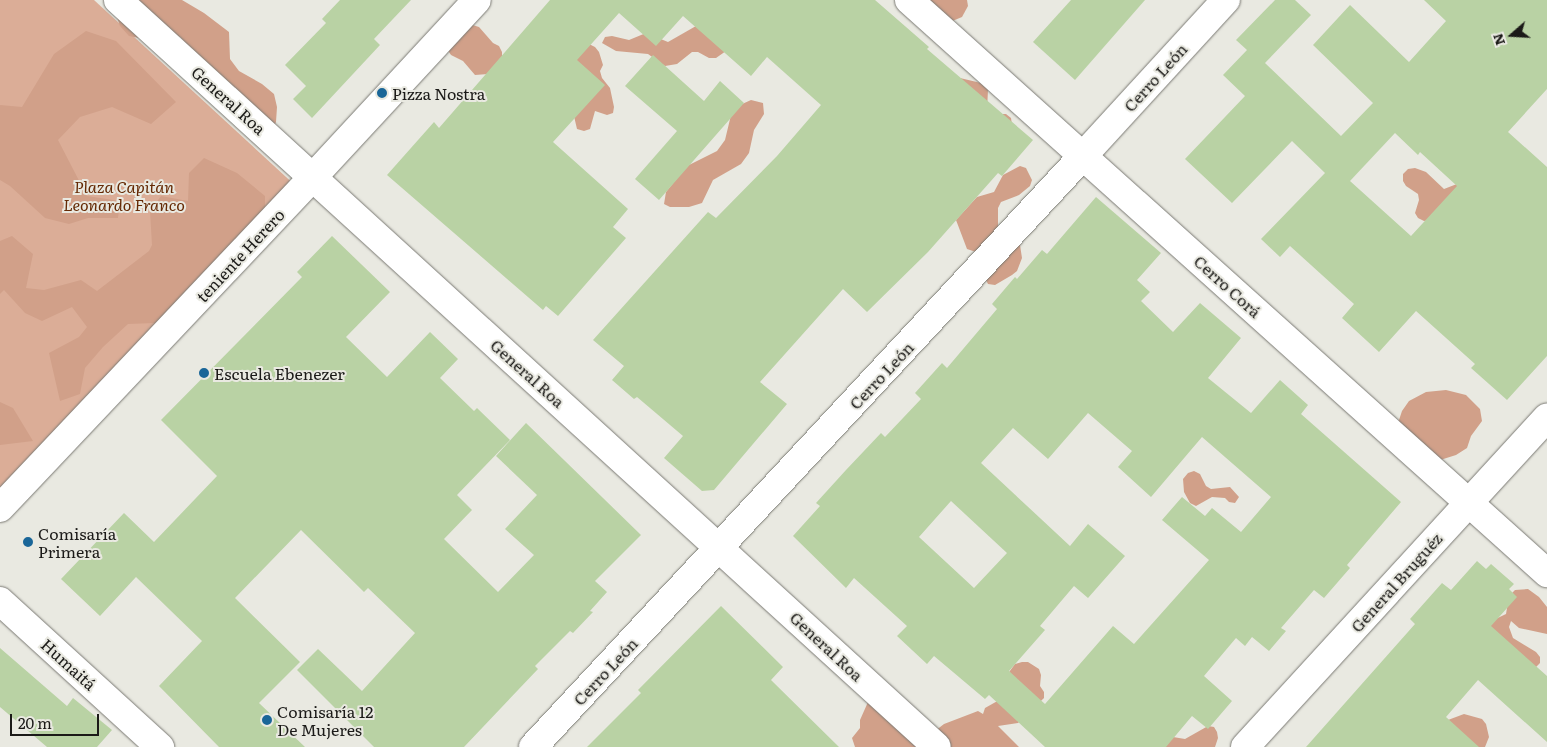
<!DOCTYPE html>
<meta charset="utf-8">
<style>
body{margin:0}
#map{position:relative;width:1547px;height:747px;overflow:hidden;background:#e9e9e1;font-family:Literata,serif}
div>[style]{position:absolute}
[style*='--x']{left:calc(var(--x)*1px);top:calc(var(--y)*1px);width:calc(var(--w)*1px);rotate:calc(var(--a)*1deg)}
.green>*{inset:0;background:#dbad97}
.forest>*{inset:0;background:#d1a089}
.building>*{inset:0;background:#b9d2a4}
.roads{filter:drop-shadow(0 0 1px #7a7973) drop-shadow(0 0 1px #7a7973)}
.minor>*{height:28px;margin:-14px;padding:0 14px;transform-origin:14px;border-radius:14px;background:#fff}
.dots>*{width:14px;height:14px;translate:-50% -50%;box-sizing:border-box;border:2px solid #e9e9e1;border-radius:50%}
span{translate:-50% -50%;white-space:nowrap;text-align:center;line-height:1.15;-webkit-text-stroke:4px #e9e9e1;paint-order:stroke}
.street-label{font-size:16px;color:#1b1a18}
.poi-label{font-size:16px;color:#1b1a18}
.left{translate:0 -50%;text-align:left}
.park-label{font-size:16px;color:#652904;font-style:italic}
.north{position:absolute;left:1487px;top:10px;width:50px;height:50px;-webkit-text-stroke:4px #e9e9e1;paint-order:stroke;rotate:251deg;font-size:14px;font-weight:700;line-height:20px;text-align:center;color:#1b1a18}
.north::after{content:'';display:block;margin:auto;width:18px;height:22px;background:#1b1a18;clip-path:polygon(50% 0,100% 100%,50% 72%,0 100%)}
.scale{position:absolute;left:10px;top:714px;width:89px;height:22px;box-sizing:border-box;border:2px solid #1b1a18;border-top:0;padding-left:6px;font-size:15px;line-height:18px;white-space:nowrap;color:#1b1a18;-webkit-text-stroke:4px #e9e9e1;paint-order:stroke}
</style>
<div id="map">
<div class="green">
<div style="clip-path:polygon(0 0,94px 0,298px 188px,0 508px)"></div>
</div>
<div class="forest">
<div style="clip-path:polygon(111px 0,182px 0,204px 13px,229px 32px,230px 59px,239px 71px,262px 84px,274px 94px,277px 107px,276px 122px,270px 135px,195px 70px,188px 46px,180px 37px,168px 32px,144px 39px,129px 36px,120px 26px)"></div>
<div style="clip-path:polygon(920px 0,967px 0,968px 6px,962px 17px,950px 22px)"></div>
<div style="clip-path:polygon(466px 23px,479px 27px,493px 43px,499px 46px,502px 52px,502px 59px,488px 74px,475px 75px,463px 61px,451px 55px,447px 49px)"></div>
<div style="clip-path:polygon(696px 26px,726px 51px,716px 58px,709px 58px,698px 52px,692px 52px,677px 64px,665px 66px,648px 54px,616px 51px,602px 43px,605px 37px,612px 36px,629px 40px,646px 33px,668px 42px)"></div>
<div style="clip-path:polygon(86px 31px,116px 41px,176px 102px,151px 124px,112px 107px,80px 117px,58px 140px,87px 196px,120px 201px,118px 218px,88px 218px,69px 224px,45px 218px,10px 186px,0 180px,0 105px,22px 107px,54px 54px)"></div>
<div style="clip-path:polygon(589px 44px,595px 47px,599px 52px,603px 65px,600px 71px,602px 78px,610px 88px,614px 107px,613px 113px,607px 115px,595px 111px,590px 129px,584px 131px,577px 129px,573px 112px,574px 58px)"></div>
<div style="clip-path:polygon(960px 78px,985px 84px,988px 90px,987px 110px,993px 114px,1006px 114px,1011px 118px,1012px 125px,1008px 131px,996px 134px,979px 116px,963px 108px,957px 98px,955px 85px)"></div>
<div style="clip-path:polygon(751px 100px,763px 103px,764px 114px,754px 130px,749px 153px,741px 164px,713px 180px,702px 203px,689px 207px,670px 207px,664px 204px,666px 192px,687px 166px,717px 151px,725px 140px,731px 115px,740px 105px)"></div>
<div style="clip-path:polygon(204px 158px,237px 173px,265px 196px,265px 228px,194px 292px,155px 323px,128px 324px,103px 347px,85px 368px,80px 394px,60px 401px,49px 353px,79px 337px,87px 327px,72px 307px,42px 321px,25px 313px,4px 290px,0 294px,0 241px,12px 236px,33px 254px,26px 288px,44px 290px,81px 280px,97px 291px,149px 251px,152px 245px,150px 211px,161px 196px,188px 201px,189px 173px)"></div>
<div style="clip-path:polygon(1020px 166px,1026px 168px,1032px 180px,1030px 186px,1019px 195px,1001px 202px,998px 208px,998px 236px,1020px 245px,1022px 258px,1017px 271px,1012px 275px,995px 285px,988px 284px,985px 278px,985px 255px,967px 249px,956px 220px,977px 197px,994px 192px,1003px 175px)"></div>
<div style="clip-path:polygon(1415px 168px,1426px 172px,1444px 189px,1462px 182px,1431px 220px,1424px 221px,1418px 218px,1415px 213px,1419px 200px,1418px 194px,1406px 186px,1403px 181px,1403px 174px,1408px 169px)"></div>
<div style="clip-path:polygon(1446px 390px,1466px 395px,1480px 409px,1482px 421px,1471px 436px,1467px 448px,1456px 455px,1437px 461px,1398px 423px,1402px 411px,1409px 401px,1426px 392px)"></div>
<div style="clip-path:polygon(0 402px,13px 408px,33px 441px,0 445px)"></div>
<div style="clip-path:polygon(1194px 471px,1200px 474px,1206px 486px,1211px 489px,1230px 487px,1239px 497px,1235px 503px,1229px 502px,1225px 498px,1212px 497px,1196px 506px,1190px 503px,1184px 492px,1183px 479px,1188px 473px)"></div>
<div style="clip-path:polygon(1528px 589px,1539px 597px,1547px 607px,1547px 634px,1519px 628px,1511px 621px,1509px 627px,1513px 638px,1536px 652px,1540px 657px,1540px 663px,1535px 668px,1483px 625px,1506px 614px,1509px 596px,1515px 590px)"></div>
<div style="clip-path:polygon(1022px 662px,1028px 662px,1039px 669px,1041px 675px,1040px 686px,1044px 692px,1044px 698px,1018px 723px,998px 726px,1019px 747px,855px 747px,852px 738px,860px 728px,860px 720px,868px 702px,935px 731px,944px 724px,978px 711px,983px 714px,985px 708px,1001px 699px,1004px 679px,1015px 664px)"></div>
<div style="clip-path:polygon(1464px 714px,1482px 719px,1486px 724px,1489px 737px,1485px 747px,1448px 747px,1448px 720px)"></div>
<div style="clip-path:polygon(1208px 726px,1214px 727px,1217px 732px,1218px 738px,1215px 747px,1160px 747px,1173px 737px,1185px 739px)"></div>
</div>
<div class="building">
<div style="clip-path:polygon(340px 0,411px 0,374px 39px,380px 45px,312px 118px,293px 99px,306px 86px,285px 65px,326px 23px,322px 19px)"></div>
<div style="clip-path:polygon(550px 0,875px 0,929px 47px,927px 49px,1033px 140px,1002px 176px,998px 173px,928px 252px,867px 312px,843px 289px,760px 382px,787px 404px,714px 490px,702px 491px,664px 458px,683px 436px,637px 397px,634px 399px,612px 380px,624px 366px,593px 340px,708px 212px,716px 218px,777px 156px,821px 105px,767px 57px,751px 76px,683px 16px,656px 46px,619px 13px,577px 60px,605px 85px,553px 142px,628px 209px,613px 227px,626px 238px,558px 316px,546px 306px,543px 310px,387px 175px,434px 122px,439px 128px)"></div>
<div style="clip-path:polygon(1071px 0,1145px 0,1075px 80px,1033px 42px)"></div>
<div style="clip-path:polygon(evenodd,1275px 0,1295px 0,1311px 15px,1265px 63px,1341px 136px,1373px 103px,1313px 45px,1350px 5px,1409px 62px,1446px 21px,1424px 0,1547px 0,1547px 89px,1508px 132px,1547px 167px,1547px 356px,1507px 400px,1471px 368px,1475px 364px,1416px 311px,1379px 352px,1342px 318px,1354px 304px,1290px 246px,1280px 257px,1261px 239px,1325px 173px,1292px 141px,1232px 203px,1185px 159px,1245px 96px,1223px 75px,1247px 50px,1236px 40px,1275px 0,1395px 133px,1418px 155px,1420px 152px,1457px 186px,1411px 236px,1350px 181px,1395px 133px)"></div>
<div style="clip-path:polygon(653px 55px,704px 101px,720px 81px,744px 103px,659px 200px,635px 179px,677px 131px,625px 86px)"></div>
<div style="clip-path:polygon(evenodd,1096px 197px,1161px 253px,1137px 280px,1150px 292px,1141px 301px,1173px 332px,1200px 303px,1241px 338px,1208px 378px,1251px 413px,1280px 380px,1308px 405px,1301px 414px,1401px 502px,1347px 565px,1350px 568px,1324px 598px,1314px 590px,1281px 628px,1286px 631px,1269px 651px,1252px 637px,1245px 646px,1236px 638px,1204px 676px,1232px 701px,1208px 729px,1192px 716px,1166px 747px,1045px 747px,989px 695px,985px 699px,934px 656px,927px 664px,897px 636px,907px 626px,854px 578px,846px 588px,793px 536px,820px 506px,816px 503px,846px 470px,881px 433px,885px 437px,921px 399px,915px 393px,942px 363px,947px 368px,997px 309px,992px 304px,1015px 277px,1017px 279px,1042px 250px,1047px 254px,1096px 197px,1088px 413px,1132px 451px,1118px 467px,1151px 497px,1202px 437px,1271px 497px,1241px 532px,1212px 508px,1205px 516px,1182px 497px,1162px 520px,1209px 560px,1134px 644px,1113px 626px,1045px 704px,1009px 671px,1045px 630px,1040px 626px,1074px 586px,1088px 598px,1125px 556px,1088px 524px,1070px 546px,981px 463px,1013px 428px,1048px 459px,1088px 413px,1096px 197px,951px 501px,1007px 553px,974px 588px,919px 537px,951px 501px)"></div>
<div style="clip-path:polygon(332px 236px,390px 292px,346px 337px,387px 377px,430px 332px,458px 359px,440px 378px,474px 411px,477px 408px,510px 440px,457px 495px,472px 510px,444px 539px,498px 592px,534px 555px,505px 529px,537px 495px,496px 456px,526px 423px,641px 535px,595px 581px,607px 592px,590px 611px,593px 612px,573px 633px,570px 631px,535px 666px,538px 669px,464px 747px,374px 747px,297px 670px,318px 649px,362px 691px,415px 633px,368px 588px,364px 592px,301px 530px,235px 598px,300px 662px,259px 703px,305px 747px,219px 747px,159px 686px,202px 641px,136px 577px,100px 616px,61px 579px,124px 513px,154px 542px,217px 476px,161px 420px,302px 277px,297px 272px)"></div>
<div style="clip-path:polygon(1477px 561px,1486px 569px,1491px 564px,1514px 584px,1509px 589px,1517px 597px,1491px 626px,1547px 676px,1547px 742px,1478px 680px,1446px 717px,1479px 747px,1306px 747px,1415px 624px,1410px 619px,1442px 583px,1451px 590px)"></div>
<div style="clip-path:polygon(721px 606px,783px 667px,771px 680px,839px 747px,587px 747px,641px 693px,638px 690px)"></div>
<div style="clip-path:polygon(0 648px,67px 706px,73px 698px,112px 730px,97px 747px,47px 747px,0 707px)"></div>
</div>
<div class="roads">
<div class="minor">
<div style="--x:118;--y:0;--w:1108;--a:42.37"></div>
<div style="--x:909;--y:0;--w:858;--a:41.93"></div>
<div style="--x:0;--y:508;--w:456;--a:-46.6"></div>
<div style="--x:313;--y:177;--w:241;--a:-47.2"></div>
<div style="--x:0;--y:601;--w:217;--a:42.4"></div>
<div style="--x:533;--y:747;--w:806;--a:-47.06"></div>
<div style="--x:1082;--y:157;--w:213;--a:-47.5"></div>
<div style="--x:1245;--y:747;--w:447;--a:-47.5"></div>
</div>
</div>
<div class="dots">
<div style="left:382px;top:93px;background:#1a6698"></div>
<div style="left:204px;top:373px;background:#1a6698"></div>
<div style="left:28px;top:542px;background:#1a6698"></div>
<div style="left:267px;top:720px;background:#1a6698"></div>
</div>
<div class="street-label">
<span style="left:1155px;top:77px;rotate:-48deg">Cerro León</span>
<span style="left:229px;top:100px;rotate:42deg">General Roa</span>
<span style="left:240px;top:255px;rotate:-47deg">teniente Herero</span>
<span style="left:1228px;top:286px;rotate:42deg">Cerro Corá</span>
<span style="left:528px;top:373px;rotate:42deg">General Roa</span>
<span style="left:881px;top:375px;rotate:-47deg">Cerro León</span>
<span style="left:1396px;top:582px;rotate:-48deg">General Bruguéz</span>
<span style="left:827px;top:646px;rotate:43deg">General Roa</span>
<span style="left:69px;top:664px;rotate:42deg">Humaitá</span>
<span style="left:605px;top:671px;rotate:-47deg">Cerro León</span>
</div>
<div class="poi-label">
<span class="left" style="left:392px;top:93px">Pizza Nostra</span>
<span class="left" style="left:214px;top:373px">Escuela Ebenezer</span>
<span class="left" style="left:38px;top:542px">Comisaría<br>Primera</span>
<span class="left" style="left:277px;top:720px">Comisaría 12<br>De Mujeres</span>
</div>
<div class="park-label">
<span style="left:124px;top:195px">Plaza Capitán<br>Leonardo Franco</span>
</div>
<div class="north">N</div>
<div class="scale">20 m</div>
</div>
